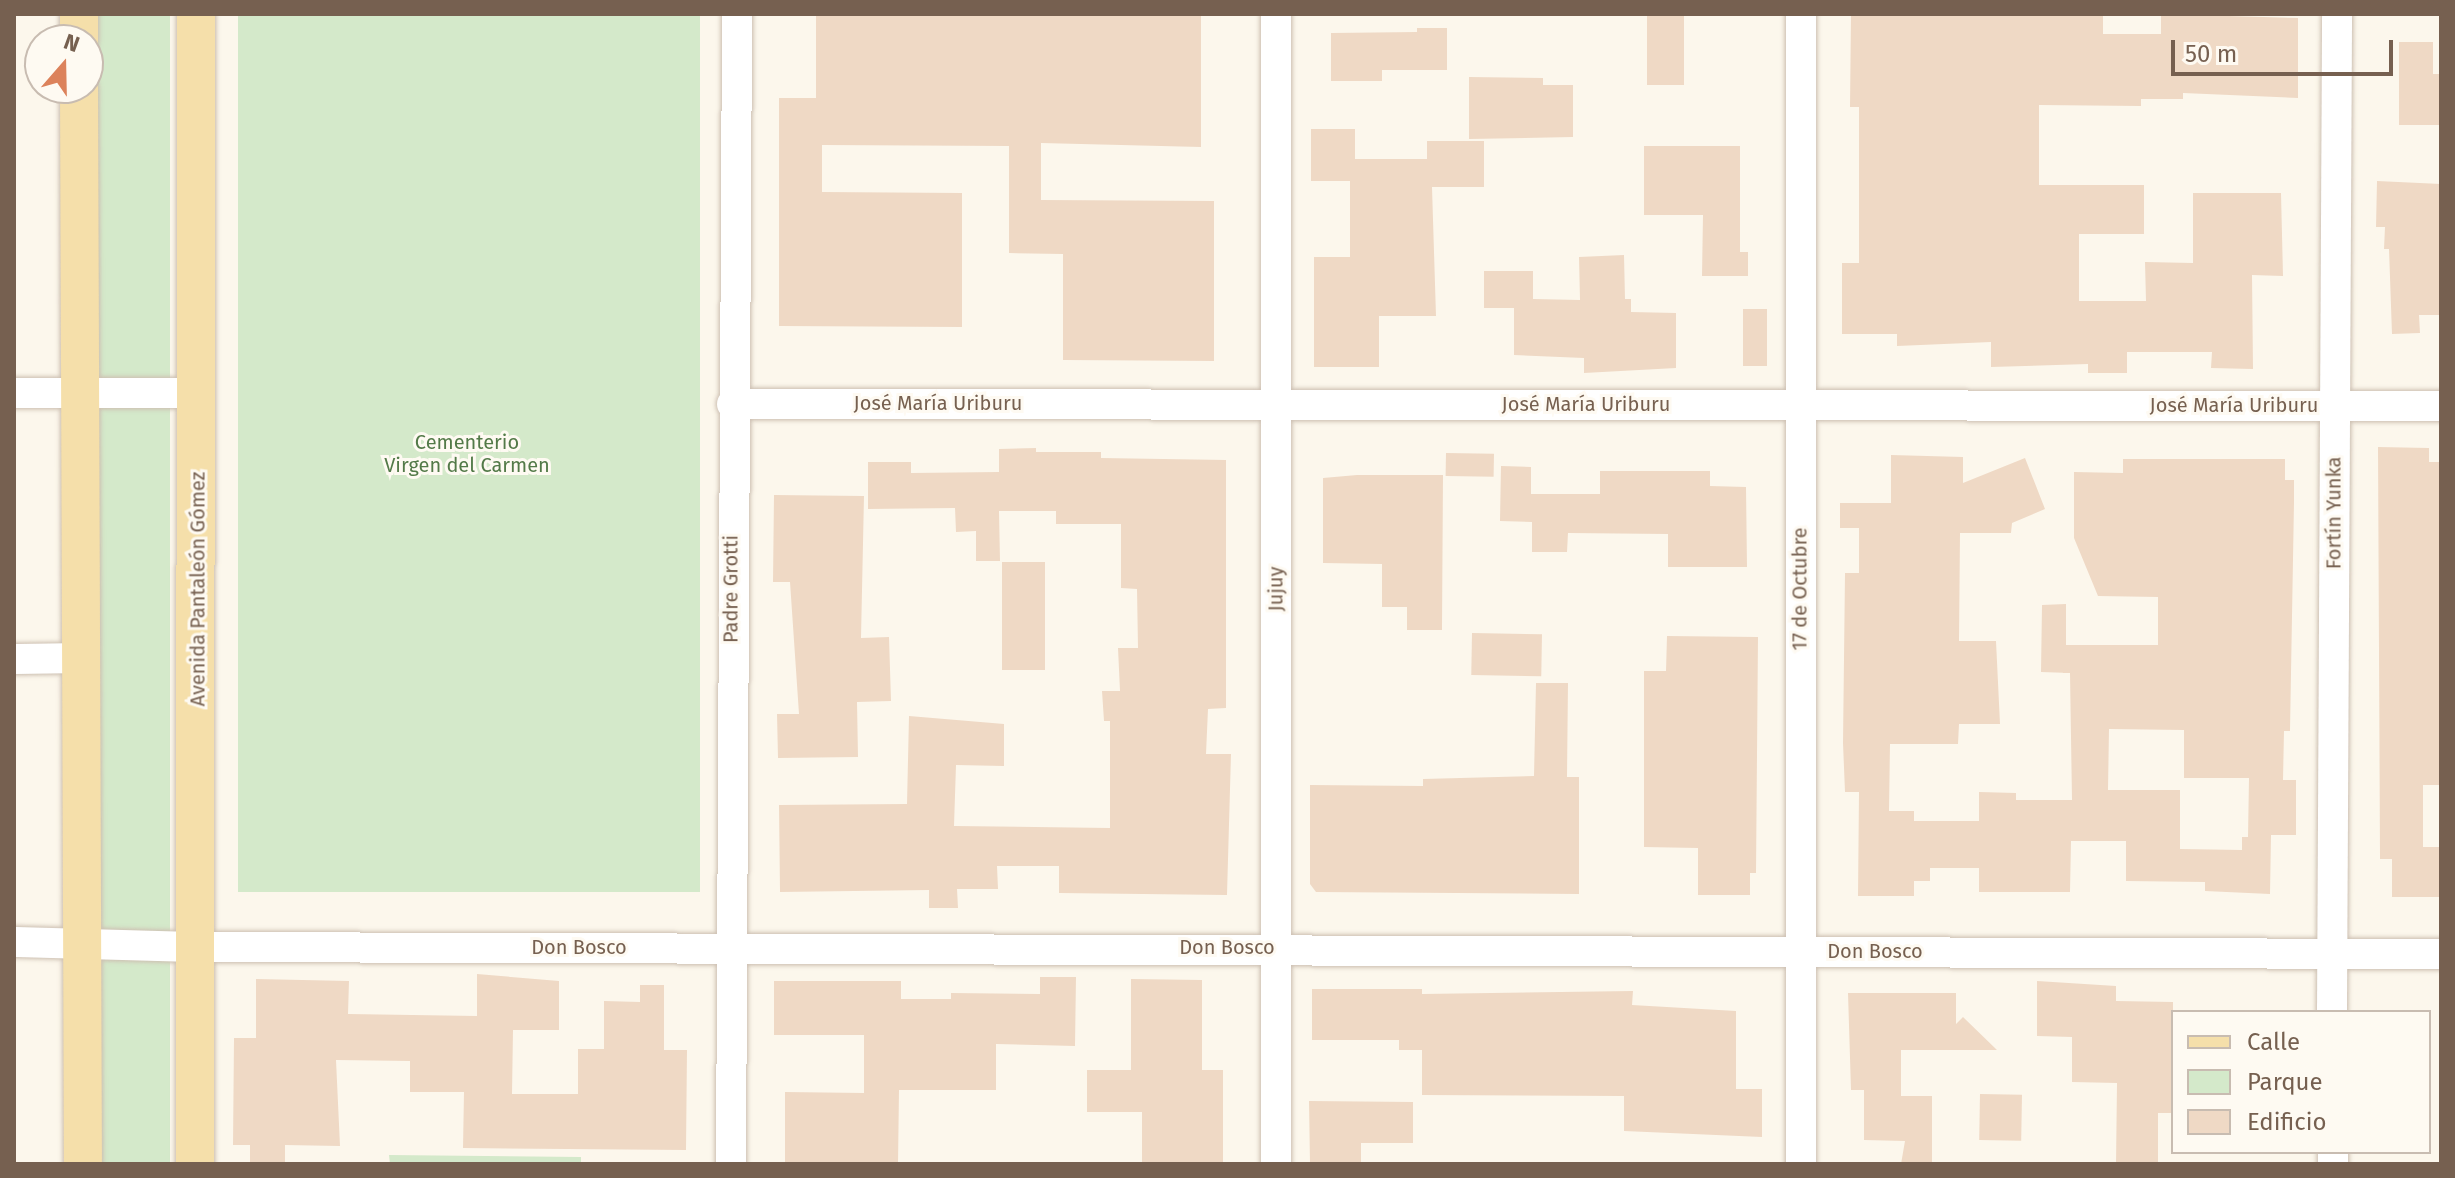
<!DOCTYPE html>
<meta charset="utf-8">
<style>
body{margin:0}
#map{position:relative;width:2455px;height:1178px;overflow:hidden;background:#fcf7ec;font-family:"Fira Sans",sans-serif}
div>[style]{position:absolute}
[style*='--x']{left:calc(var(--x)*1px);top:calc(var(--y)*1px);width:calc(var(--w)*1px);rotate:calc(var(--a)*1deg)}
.green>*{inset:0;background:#d4e9ca;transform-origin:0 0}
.building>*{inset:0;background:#efd9c5;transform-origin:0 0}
.roads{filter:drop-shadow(0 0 2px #cdc0b2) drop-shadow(0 0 2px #cdc0b2)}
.minor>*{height:30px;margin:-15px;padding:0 15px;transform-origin:15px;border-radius:15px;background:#fff}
.major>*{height:38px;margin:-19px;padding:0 19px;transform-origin:19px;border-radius:19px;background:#f5dfaa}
span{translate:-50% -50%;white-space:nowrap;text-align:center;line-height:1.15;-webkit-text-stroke:6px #fefaf2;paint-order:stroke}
.street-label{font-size:20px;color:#766050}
.park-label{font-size:20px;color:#537a48}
.frame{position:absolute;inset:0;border:16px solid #766050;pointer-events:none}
.legend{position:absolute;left:2171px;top:1010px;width:260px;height:144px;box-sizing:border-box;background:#fefaf2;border:2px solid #c8bcb1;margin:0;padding:10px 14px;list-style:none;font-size:24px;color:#766050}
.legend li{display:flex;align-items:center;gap:16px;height:40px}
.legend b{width:40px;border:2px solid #c8bcb1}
.north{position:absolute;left:24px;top:24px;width:80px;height:80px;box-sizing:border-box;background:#fefaf2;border:2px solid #c8bcb1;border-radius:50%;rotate:20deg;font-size:22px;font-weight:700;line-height:32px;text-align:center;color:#766050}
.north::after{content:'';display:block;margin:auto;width:28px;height:36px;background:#dc825b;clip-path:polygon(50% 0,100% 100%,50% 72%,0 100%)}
.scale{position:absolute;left:2171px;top:40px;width:222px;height:36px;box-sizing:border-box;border:4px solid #766050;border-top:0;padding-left:10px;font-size:24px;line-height:28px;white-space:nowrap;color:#766050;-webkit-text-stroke:6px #fefaf2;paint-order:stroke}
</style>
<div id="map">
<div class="green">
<div style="left:92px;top:14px;width:78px;height:1150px"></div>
<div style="left:238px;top:14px;width:462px;height:878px"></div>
<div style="clip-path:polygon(389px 1155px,581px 1157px,581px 1164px,390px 1164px)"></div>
</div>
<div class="building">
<div style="clip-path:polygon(816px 14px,1201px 14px,1201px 147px,1041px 143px,1041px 200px,1214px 201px,1214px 361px,1063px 360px,1063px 254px,1009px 253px,1009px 146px,822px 145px,822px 192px,962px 193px,962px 327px,779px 326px,779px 98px,816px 98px)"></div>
<div style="left:1647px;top:14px;width:37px;height:71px"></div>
<div style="clip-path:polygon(1851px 14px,2103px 14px,2103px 34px,2161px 34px,2161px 14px,2298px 18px,2298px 98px,2183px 93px,2183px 99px,2141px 99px,2141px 106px,2039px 105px,2039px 185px,2144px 185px,2144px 234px,2079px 234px,2079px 301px,2146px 301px,2145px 262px,2193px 263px,2193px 193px,2281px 193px,2283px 276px,2252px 275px,2253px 369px,2211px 368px,2212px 352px,2127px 352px,2127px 373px,2088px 373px,2088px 364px,1991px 367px,1991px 342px,1897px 346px,1897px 334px,1842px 334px,1842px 263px,1859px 263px,1859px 107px,1850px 107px)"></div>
<div style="clip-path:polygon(1417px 28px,1447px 28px,1447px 70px,1382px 70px,1382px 81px,1331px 81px,1331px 33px,1417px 32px)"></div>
<div style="clip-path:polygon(2399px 42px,2433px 42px,2433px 74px,2441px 74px,2441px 125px,2399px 125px)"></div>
<div style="clip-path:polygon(1469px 77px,1543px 78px,1543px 85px,1573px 85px,1573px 137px,1469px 139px)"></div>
<div style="clip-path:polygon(1311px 129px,1355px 129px,1355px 159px,1427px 159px,1427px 141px,1484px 141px,1484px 187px,1432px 187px,1436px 316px,1379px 316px,1379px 367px,1314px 367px,1314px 257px,1350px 257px,1350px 181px,1311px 181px)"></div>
<div style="clip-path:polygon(1644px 146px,1740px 146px,1740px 252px,1748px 252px,1748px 276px,1702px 276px,1703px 215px,1644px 215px)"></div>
<div style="clip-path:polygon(2377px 181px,2441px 184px,2441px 315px,2419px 315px,2420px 333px,2392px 334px,2389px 249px,2384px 249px,2385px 227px,2376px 227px)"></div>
<div style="clip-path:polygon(1624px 255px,1625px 299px,1631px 299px,1631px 312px,1676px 313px,1676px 368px,1584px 373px,1584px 358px,1514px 355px,1514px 308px,1484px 308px,1484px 271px,1533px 271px,1533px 299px,1580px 300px,1579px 257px)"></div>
<div style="left:1743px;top:309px;width:24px;height:57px"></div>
<div style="clip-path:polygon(2378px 447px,2429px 448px,2429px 462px,2441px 462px,2441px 785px,2423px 785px,2423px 847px,2441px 847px,2441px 897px,2392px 897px,2392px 859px,2380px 859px)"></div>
<div style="clip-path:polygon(1036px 448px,1036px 452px,1101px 452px,1101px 458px,1226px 460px,1226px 708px,1208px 709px,1206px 754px,1231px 754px,1227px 895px,1059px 893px,1059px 866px,997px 866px,998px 889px,957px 889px,958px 908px,929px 908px,929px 890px,780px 892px,779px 805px,907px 804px,909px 716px,1004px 724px,1004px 766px,956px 765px,954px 826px,1110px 828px,1110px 721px,1104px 721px,1102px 691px,1120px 691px,1118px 648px,1138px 648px,1137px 589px,1121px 588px,1121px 524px,1056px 524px,1056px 511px,999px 511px,1000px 561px,976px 561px,976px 531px,956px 532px,955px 508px,868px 509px,868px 462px,911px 462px,911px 473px,999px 472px,999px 449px)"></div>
<div style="left:1446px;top:453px;width:48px;height:23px;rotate:1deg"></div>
<div style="clip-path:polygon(evenodd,1891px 455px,1963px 457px,1963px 483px,2025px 458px,2045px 509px,2012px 523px,2011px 533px,1960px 533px,1959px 641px,1996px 641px,2000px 724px,1959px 724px,1958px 744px,1890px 744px,1889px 811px,1914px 811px,1914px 821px,1979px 821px,1979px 792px,2016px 793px,2016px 800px,2072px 800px,2070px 673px,2041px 672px,2042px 605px,2066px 604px,2066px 645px,2158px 645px,2158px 597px,2098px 596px,2074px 538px,2074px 472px,2123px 473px,2123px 459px,2285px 459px,2285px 480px,2294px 480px,2294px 502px,2290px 731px,2284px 731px,2283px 780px,2296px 780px,2296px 835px,2271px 835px,2270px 894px,2205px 891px,2205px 882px,2126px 881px,2126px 841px,2071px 841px,2070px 892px,1979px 892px,1979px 868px,1930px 868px,1930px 881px,1914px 881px,1914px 896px,1858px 896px,1859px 792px,1845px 792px,1843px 743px,1845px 573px,1859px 573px,1859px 528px,1840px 528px,1840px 503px,1891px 503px,1891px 455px,2109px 729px,2184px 730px,2184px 778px,2249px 778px,2248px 837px,2242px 837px,2242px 850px,2180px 849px,2180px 790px,2108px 790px,2109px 729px)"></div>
<div style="clip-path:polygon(1501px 466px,1531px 467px,1531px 494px,1600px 494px,1600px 471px,1710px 471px,1710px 486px,1746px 487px,1747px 567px,1668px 567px,1668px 534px,1568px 533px,1567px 552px,1532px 552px,1532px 522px,1500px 521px)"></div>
<div style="clip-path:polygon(1357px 475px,1443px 475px,1442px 630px,1407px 630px,1407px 607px,1382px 607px,1382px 564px,1323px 563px,1323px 478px)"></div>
<div style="clip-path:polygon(774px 495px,864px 496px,861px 638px,889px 637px,891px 701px,857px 702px,858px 757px,778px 758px,777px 714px,799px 714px,790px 582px,773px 582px)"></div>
<div style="left:1002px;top:562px;width:43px;height:108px"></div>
<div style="left:1472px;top:633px;width:70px;height:42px;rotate:1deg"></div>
<div style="clip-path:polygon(1667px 636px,1758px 637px,1756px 873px,1750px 873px,1750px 895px,1698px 895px,1698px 848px,1644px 847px,1644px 671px,1666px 671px)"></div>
<div style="clip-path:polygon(1536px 683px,1568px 683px,1567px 777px,1579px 777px,1579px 894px,1316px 892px,1310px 884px,1310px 785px,1423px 786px,1423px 779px,1534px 776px)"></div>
<div style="clip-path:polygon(477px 974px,559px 981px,559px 1030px,513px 1030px,512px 1094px,578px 1094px,578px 1049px,604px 1049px,604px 1001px,640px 1002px,640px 985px,664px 985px,664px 1050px,687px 1050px,686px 1150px,463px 1148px,464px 1092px,410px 1092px,410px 1061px,336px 1060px,340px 1146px,285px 1145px,285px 1164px,250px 1164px,250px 1145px,233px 1145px,234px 1038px,256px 1038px,256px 979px,349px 981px,348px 1014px,477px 1016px)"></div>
<div style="clip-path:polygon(1040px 977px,1076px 977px,1075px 1046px,996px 1044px,996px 1090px,899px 1090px,898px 1164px,785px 1164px,785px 1092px,864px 1093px,864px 1035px,774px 1035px,774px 981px,901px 981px,901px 999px,951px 999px,951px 993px,1040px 994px)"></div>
<div style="clip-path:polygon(1131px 979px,1202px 980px,1202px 1070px,1223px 1070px,1223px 1164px,1142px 1164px,1142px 1112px,1087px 1112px,1087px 1070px,1131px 1070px)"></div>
<div style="clip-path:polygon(2037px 981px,2116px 986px,2116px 1001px,2173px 1002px,2173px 1113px,2158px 1113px,2158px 1164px,2116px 1164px,2117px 1083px,2072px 1082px,2072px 1037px,2037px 1036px)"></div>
<div style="clip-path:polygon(1312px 989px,1422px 989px,1422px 994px,1633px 991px,1632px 1005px,1736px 1011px,1736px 1089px,1762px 1089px,1762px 1137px,1624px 1131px,1624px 1096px,1422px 1095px,1422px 1050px,1399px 1050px,1399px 1040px,1312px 1040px)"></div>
<div style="clip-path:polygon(1848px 993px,1956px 993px,1956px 1024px,1963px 1017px,1997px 1050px,1901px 1050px,1901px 1096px,1932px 1096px,1932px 1164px,1901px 1164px,1905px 1141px,1864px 1140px,1864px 1090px,1851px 1090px)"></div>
<div style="left:1980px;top:1094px;width:42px;height:46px;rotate:1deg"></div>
<div style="clip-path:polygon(1309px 1101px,1413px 1102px,1413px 1143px,1361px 1143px,1361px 1164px,1310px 1164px)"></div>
</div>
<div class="roads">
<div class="minor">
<div style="--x:1801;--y:14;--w:1150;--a:90"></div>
<div style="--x:14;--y:393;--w:185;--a:0"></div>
<div style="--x:732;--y:404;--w:1709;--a:0.07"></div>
<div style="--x:14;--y:659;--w:71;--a:-0.8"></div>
<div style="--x:14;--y:942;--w:182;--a:1.6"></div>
<div style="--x:196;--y:947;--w:2245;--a:0.18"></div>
<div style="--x:2332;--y:1012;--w:998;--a:-89.71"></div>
<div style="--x:2333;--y:1152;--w:12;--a:90"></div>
<div style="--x:731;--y:1164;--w:1150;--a:-89.7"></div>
<div style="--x:1276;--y:1164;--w:1150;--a:-90"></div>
</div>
<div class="major">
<div style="--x:79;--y:14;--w:26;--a:90"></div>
<div style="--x:79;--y:88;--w:1076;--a:89.79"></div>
<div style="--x:195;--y:1164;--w:1150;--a:-89.95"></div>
</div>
</div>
<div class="street-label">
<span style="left:938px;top:403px">José María Uriburu</span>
<span style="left:1586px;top:404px">José María Uriburu</span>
<span style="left:2234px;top:405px">José María Uriburu</span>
<span style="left:2334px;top:513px;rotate:-90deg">Fortín Yunka</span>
<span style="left:198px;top:589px;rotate:-90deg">Avenida Pantaleón Gómez</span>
<span style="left:731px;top:589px;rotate:-90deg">Padre Grotti</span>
<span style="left:1276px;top:589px;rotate:-90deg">Jujuy</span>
<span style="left:1800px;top:589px;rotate:-90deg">17 de Octubre</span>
<span style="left:579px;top:947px">Don Bosco</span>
<span style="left:1227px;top:947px">Don Bosco</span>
<span style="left:1875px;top:951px">Don Bosco</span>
</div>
<div class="park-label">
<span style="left:467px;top:454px">Cementerio<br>Virgen del Carmen</span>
</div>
<div class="frame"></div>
<ul class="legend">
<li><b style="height:10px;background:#f5dfaa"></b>Calle</li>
<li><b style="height:22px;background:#d4e9ca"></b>Parque</li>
<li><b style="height:22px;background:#efd9c5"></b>Edificio</li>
</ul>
<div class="north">N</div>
<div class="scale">50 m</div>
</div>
